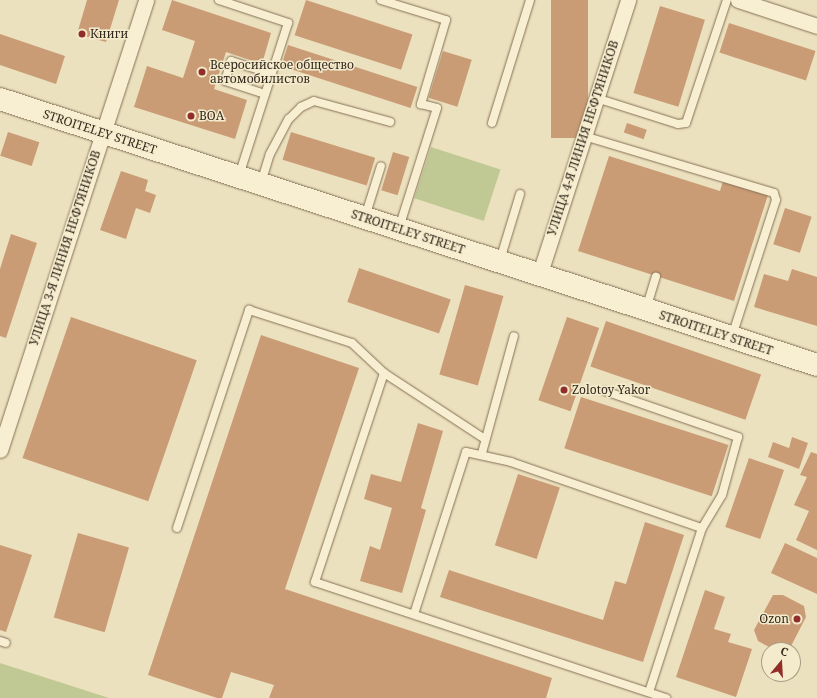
<!DOCTYPE html>
<meta charset="utf-8">
<style>
body{margin:0}
#map{position:relative;width:817px;height:698px;overflow:hidden;background:#ece1be;font-family:"Noto Serif",serif}
div>[style]{position:absolute}
[style*='--x']{left:calc(var(--x)*1px);top:calc(var(--y)*1px);width:calc(var(--w)*1px);rotate:calc(var(--a)*1deg)}
.green>*{inset:0;background:#c0c993;transform-origin:0 0}
.building>*{inset:0;background:#ca9c75;transform-origin:0 0}
.roads{filter:drop-shadow(0 0 1px #847157) drop-shadow(0 0 1px #847157)}
.lane>*{height:8px;margin:-4px;padding:0 4px;transform-origin:4px;border-radius:4px;background:#f8eed1}
.street>*{height:15px;margin:-7.5px;padding:0 7.5px;transform-origin:7.5px;border-radius:7.5px;background:#f8eed1}
.secondary>*{height:22px;margin:-11px;padding:0 11px;transform-origin:11px;border-radius:11px;background:#f8eed1}
.dots>*{width:11px;height:11px;translate:-50% -50%;box-sizing:border-box;border:2px solid #f4ebcd;border-radius:50%}
span{translate:-50% -50%;white-space:nowrap;text-align:center;line-height:1.15;-webkit-text-stroke:3px #f4ebcd;paint-order:stroke}
.poi-label{font-size:12px;color:#33281c}
.left{translate:0 -50%;text-align:left}
.right{translate:-100% -50%;text-align:right}
.street-label{font-size:12px;color:#33281c}
.north{position:absolute;left:761px;top:642px;width:40px;height:40px;box-sizing:border-box;background:#f4ebcd;border:1px solid #a79d86;border-radius:50%;rotate:18deg;font-size:11px;font-weight:700;line-height:16px;text-align:center;color:#33281c}
.north::after{content:'';display:block;margin:auto;width:14px;height:18px;background:#912e29;clip-path:polygon(50% 0,100% 100%,50% 72%,0 100%)}
</style>
<div id="map">
<div class="green">
<div style="left:431px;top:147px;width:73px;height:54px;rotate:18deg"></div>
<div style="clip-path:polygon(0 663px,109px 698px,0 698px)"></div>
</div>
<div class="building">
<div style="clip-path:polygon(87px 0,119px 0,106px 42px,77px 34px)"></div>
<div style="clip-path:polygon(172px 0,271px 33px,262px 64px,226px 52px,214px 89px,247px 100px,235px 139px,134px 107px,147px 66px,183px 78px,195px 41px,162px 30px)"></div>
<div style="left:306px;top:0;width:112px;height:37px;rotate:18deg"></div>
<div style="left:551px;top:0;width:37px;height:138px"></div>
<div style="left:660px;top:6px;width:47px;height:91px;rotate:17deg"></div>
<div style="left:729px;top:23px;width:91px;height:31px;rotate:18deg"></div>
<div style="clip-path:polygon(0 34px,65px 56px,56px 84px,0 65px)"></div>
<div style="left:288px;top:45px;width:136px;height:22px;rotate:18deg"></div>
<div style="left:443px;top:51px;width:30px;height:49px;rotate:17deg"></div>
<div style="left:627px;top:123px;width:21px;height:10px;rotate:19deg"></div>
<div style="left:8px;top:132px;width:33px;height:25px;rotate:18deg"></div>
<div style="left:291px;top:132px;width:88px;height:29px;rotate:17deg"></div>
<div style="left:393px;top:152px;width:17px;height:40px;rotate:17deg"></div>
<div style="clip-path:polygon(609px 156px,720px 191px,723px 181px,768px 195px,734px 301px,578px 251px)"></div>
<div style="clip-path:polygon(121px 171px,148px 180px,145px 191px,156px 195px,150px 213px,136px 208px,126px 239px,100px 230px)"></div>
<div style="left:785px;top:208px;width:28px;height:38px;rotate:18deg"></div>
<div style="clip-path:polygon(11px 234px,37px 243px,6px 338px,0 336px,0 269px)"></div>
<div style="left:359px;top:268px;width:97px;height:36px;rotate:19deg"></div>
<div style="clip-path:polygon(792px 269px,817px 277px,817px 326px,754px 307px,764px 274px,788px 281px)"></div>
<div style="left:465px;top:285px;width:40px;height:93px;rotate:16deg"></div>
<div style="left:71px;top:317px;width:133px;height:149px;rotate:19deg"></div>
<div style="left:567px;top:317px;width:34px;height:88px;rotate:19deg"></div>
<div style="left:606px;top:321px;width:164px;height:48px;rotate:19deg"></div>
<div style="clip-path:polygon(261px 335px,359px 368px,285px 589px,552px 678px,546px 698px,269px 698px,274px 685px,231px 672px,222px 698px,217px 698px,148px 675px)"></div>
<div style="left:581px;top:397px;width:155px;height:54px;rotate:18deg"></div>
<div style="clip-path:polygon(418px 423px,443px 431px,421px 508px,426px 510px,402px 593px,360px 581px,370px 546px,380px 550px,392px 508px,364px 499px,371px 474px,401px 482px)"></div>
<div style="clip-path:polygon(792px 437px,808px 443px,799px 469px,768px 457px,773px 442px,789px 448px)"></div>
<div style="clip-path:polygon(811px 452px,817px 454px,817px 550px,796px 540px,809px 511px,794px 505px,807px 477px,800px 475px)"></div>
<div style="left:749px;top:458px;width:37px;height:73px;rotate:19deg"></div>
<div style="left:518px;top:474px;width:44px;height:75px;rotate:18deg"></div>
<div style="clip-path:polygon(645px 522px,684px 535px,643px 662px,440px 597px,449px 570px,603px 620px,615px 581px,626px 584px)"></div>
<div style="left:78px;top:533px;width:53px;height:88px;rotate:16deg"></div>
<div style="clip-path:polygon(785px 543px,817px 558px,817px 594px,771px 573px)"></div>
<div style="clip-path:polygon(0 545px,32px 555px,6px 632px,0 630px)"></div>
<div style="clip-path:polygon(705px 590px,725px 597px,714px 629px,731px 634px,728px 642px,752px 649px,736px 697px,676px 677px)"></div>
<div style="clip-path:polygon(773px 595px,783px 595px,804px 606px,806px 617px,789px 650px,773px 649px,758px 641px,754px 630px)"></div>
</div>
<div class="roads">
<div class="lane">
<div style="--x:219;--y:0;--w:73;--a:18.4"></div>
<div style="--x:288;--y:23;--w:161;--a:107.8"></div>
<div style="--x:381;--y:0;--w:68;--a:17.1"></div>
<div style="--x:446;--y:20;--w:88;--a:106.6"></div>
<div style="--x:421;--y:104;--w:16;--a:14"></div>
<div style="--x:437;--y:108;--w:126;--a:107.6"></div>
<div style="--x:265;--y:94;--w:42;--a:-162"></div>
<div style="--x:225;--y:81;--w:21;--a:-73"></div>
<div style="--x:231;--y:61;--w:43;--a:17.6"></div>
<div style="--x:596;--y:98;--w:86;--a:17.6"></div>
<div style="--x:678;--y:124;--w:8;--a:-7"></div>
<div style="--x:686;--y:123;--w:130;--a:-71.6"></div>
<div style="--x:492;--y:123;--w:129;--a:-72.8"></div>
<div style="--x:584;--y:136;--w:198;--a:16.7"></div>
<div style="--x:774;--y:193;--w:7;--a:74"></div>
<div style="--x:776;--y:200;--w:143;--a:107.9"></div>
<div style="--x:261;--y:183;--w:30;--a:-73"></div>
<div style="--x:270;--y:154;--w:40;--a:-62"></div>
<div style="--x:289;--y:119;--w:17;--a:-45"></div>
<div style="--x:301;--y:107;--w:14;--a:-25"></div>
<div style="--x:314;--y:101;--w:79;--a:15.4"></div>
<div style="--x:365;--y:217;--w:53;--a:-72.6"></div>
<div style="--x:500;--y:260;--w:69;--a:-73.1"></div>
<div style="--x:646;--y:309;--w:34;--a:-73"></div>
<div style="--x:384;--y:373;--w:121;--a:33.2"></div>
<div style="--x:605;--y:391;--w:141;--a:19.1"></div>
<div style="--x:738;--y:437;--w:60;--a:105.4"></div>
<div style="--x:722;--y:495;--w:39;--a:121"></div>
<div style="--x:702;--y:528;--w:172;--a:107.9"></div>
<div style="--x:482;--y:453;--w:121;--a:-74.7"></div>
<div style="--x:177;--y:528;--w:230;--a:-71.7"></div>
<div style="--x:249;--y:310;--w:108;--a:17.8"></div>
<div style="--x:352;--y:343;--w:44;--a:43.2"></div>
<div style="--x:384;--y:373;--w:220;--a:108.3"></div>
<div style="--x:315;--y:582;--w:370;--a:18.3"></div>
<div style="--x:414;--y:614;--w:170;--a:-72.2"></div>
<div style="--x:466;--y:452;--w:46;--a:12.5"></div>
<div style="--x:511;--y:462;--w:202;--a:19.1"></div>
<div style="--x:0;--y:641;--w:6;--a:18"></div>
</div>
<div class="street">
<div style="--x:738;--y:0;--w:83;--a:18.2"></div>
<div style="--x:539;--y:276;--w:290;--a:-72.1"></div>
<div style="--x:0;--y:450;--w:473;--a:-72"></div>
</div>
<div class="secondary">
<div style="--x:0;--y:99;--w:859;--a:18.03"></div>
</div>
</div>
<div class="dots">
<div style="left:82px;top:34px;background:#912e29"></div>
<div style="left:202px;top:72px;background:#912e29"></div>
<div style="left:191px;top:116px;background:#912e29"></div>
<div style="left:564px;top:390px;background:#912e29"></div>
<div style="left:797px;top:619px;background:#912e29"></div>
</div>
<div class="poi-label">
<span class="left" style="left:90px;top:34px">Книги</span>
<span class="left" style="left:210px;top:72px">Всеросийское общество<br>автомобилистов</span>
<span class="left" style="left:199px;top:116px">ВОА</span>
<span class="left" style="left:572px;top:390px">Zolotoy Yakor</span>
<span class="right" style="left:789px;top:619px">Ozon</span>
</div>
<div class="street-label">
<span style="left:100px;top:132px;rotate:18deg">STROITELEY STREET</span>
<span style="left:583px;top:138px;rotate:-72deg">УЛИЦА 4-Я ЛИНИЯ НЕФТЯНИКОВ</span>
<span style="left:408px;top:232px;rotate:18deg">STROITELEY STREET</span>
<span style="left:65px;top:248px;rotate:-72deg">УЛИЦА 3-Я ЛИНИЯ НЕФТЯНИКОВ</span>
<span style="left:716px;top:333px;rotate:18deg">STROITELEY STREET</span>
</div>
<div class="north">С</div>
</div>
